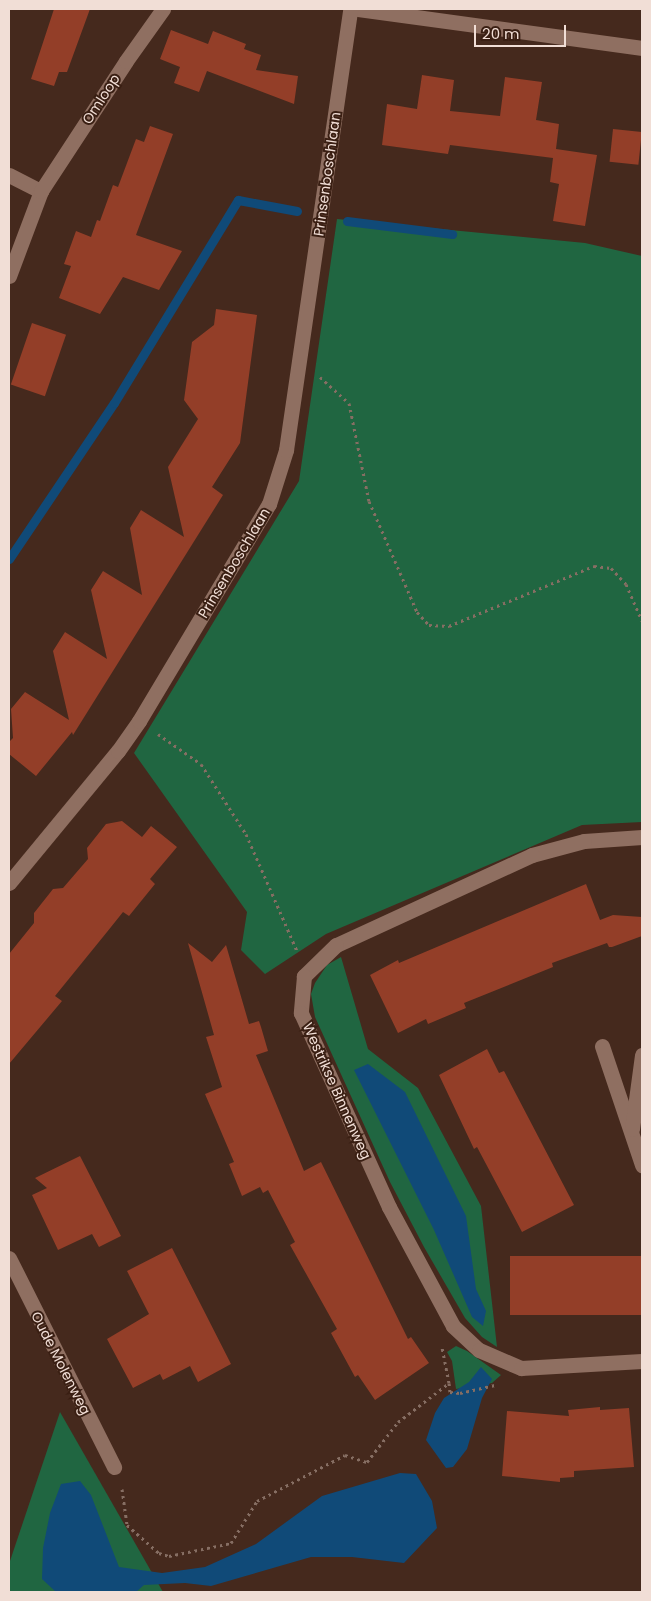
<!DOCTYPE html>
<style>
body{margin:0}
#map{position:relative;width:651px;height:1601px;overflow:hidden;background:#45291d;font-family:Poppins,sans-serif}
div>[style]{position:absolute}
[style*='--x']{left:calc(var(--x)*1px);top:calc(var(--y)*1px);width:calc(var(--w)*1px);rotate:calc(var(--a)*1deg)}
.green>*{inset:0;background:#206641}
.water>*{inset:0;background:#104a78}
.stream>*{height:9px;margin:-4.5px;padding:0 4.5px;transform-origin:4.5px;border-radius:4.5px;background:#104a78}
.building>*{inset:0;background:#933e28;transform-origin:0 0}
.path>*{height:3px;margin-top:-1.5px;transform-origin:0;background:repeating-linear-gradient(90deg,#866e63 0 2.5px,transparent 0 6.5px)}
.minor>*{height:15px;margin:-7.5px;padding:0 7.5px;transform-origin:7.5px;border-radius:7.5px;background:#8f6f61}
span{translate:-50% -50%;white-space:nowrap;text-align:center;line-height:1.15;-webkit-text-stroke:4px #3a1f13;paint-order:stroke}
.street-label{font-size:14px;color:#f1ded6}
.frame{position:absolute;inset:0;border:10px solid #f1ded6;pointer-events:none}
.scale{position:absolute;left:474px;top:25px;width:92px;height:22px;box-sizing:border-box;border:2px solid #f1ded6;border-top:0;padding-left:6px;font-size:15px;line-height:18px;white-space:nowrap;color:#f1ded6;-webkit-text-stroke:4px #3a1f13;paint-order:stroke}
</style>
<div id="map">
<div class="green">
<div style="clip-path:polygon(337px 219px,585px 243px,642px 256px,642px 822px,582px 825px,326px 934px,265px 974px,241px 950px,247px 912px,134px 753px,299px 481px)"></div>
<div style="clip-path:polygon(341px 957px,368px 1049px,418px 1088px,481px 1206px,497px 1347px,482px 1337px,465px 1318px,424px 1247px,390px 1182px,315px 1017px,311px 994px,315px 983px,327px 965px)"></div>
<div style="clip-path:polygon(456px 1346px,467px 1351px,501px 1375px,492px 1383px,456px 1389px,452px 1361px,447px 1352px)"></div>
<div style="clip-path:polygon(60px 1412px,163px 1592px,9px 1592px,9px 1564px)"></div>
</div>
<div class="water">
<div style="clip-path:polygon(368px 1064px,405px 1092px,466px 1216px,476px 1289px,486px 1311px,483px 1326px,472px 1317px,434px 1230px,354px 1070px)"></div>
<div style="clip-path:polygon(481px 1367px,492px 1379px,482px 1398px,467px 1449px,453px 1467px,446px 1468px,426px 1440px,435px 1413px,444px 1398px,469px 1382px)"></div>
<div style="clip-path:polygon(400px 1473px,416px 1474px,432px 1501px,437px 1528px,404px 1563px,352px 1557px,311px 1557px,211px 1586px,185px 1583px,144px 1585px,136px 1592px,56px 1592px,42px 1579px,43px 1548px,50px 1513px,61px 1484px,80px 1481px,91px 1495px,119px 1567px,162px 1573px,205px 1567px,256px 1544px,322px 1496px)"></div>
</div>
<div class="stream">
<div style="--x:347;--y:221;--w:106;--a:7.1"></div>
<div style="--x:9;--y:559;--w:188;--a:-56.1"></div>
<div style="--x:114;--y:403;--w:238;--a:-58.6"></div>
<div style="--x:238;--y:200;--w:60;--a:10.6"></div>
</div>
<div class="building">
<div style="clip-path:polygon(54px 9px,90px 9px,67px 72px,59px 72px,54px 86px,31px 79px)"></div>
<div style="clip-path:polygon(171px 30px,208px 44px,213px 31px,246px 44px,244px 49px,261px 55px,256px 70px,298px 76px,294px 104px,207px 71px,199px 92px,174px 83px,180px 67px,160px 59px)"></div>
<div style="clip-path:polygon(422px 75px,454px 80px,450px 111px,500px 116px,505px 77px,542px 82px,536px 120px,559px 124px,556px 149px,597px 155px,585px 226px,553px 221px,559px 184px,550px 182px,553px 158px,450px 145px,448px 154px,382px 145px,387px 104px,417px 109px)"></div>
<div style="clip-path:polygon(150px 126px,173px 134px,136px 235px,182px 251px,159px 290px,123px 277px,100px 314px,59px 298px,71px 266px,64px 264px,76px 231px,91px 237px,97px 220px,100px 221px,113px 185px,118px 187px,136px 139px,144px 142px)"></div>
<div style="left:613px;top:129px;width:29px;height:33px;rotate:6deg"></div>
<div style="clip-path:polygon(216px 309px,257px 315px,240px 443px,212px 487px,223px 495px,73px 735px,72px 732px,36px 776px,9px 754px,9px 742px,13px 738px,11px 709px,25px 692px,69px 720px,53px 651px,65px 632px,107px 659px,91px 590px,103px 571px,142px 595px,130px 528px,141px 510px,184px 537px,168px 467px,198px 419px,184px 400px,192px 342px,214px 325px)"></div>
<div style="left:32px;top:323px;width:36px;height:65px;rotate:19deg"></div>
<div style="clip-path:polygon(122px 821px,142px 837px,151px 826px,177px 847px,150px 879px,155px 884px,129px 916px,123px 912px,107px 932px,55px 996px,62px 1001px,9px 1064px,9px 954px,34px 923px,34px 913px,53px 889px,63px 888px,88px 859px,87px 848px,106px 824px)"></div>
<div style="clip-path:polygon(586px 884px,600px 920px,613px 915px,642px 917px,642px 936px,612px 947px,609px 947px,607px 943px,552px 963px,553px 967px,464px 1003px,466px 1008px,428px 1024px,426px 1019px,398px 1033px,370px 975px,398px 960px,399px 963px)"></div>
<div style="clip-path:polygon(188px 943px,212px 962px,226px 945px,249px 1024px,259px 1021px,261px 1027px,268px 1051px,256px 1055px,304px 1171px,321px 1162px,408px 1339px,411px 1337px,429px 1363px,375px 1400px,358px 1375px,355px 1377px,331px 1333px,337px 1329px,290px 1245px,295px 1242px,268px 1190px,263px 1193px,260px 1187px,242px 1196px,229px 1164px,234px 1162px,205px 1094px,222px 1087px,206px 1037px,214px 1035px)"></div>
<div style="clip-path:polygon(487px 1049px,499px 1073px,504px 1071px,574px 1205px,522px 1232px,477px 1147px,474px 1149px,439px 1075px)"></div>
<div style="clip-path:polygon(80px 1156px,121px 1236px,99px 1247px,92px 1234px,58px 1250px,32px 1195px,47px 1188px,35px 1178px)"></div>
<div style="clip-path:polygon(172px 1248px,231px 1364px,198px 1382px,190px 1366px,163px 1380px,160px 1374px,133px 1388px,107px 1339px,149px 1314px,127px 1271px)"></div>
<div style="left:642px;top:1256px;width:59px;height:132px;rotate:90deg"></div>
<div style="clip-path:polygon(600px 1407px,600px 1410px,629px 1408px,634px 1467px,574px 1471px,574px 1477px,560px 1478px,560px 1482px,502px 1476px,507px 1411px,569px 1416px,568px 1410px)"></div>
</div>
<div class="path">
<div style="--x:320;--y:377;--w:39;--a:42"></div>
<div style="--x:349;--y:403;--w:100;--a:78.5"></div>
<div style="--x:369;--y:501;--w:121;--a:66.6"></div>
<div style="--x:417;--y:612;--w:18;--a:47"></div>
<div style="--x:429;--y:625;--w:20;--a:3"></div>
<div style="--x:449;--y:626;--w:157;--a:-22.5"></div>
<div style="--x:594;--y:566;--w:17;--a:7"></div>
<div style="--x:611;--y:568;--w:22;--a:47"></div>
<div style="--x:626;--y:584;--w:40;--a:66.6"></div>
<div style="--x:158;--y:734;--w:52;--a:34.9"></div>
<div style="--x:201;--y:764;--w:83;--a:57.3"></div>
<div style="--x:246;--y:834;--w:128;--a:66.4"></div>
<div style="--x:449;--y:1383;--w:9;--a:84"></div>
<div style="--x:450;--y:1392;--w:10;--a:6"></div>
<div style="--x:460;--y:1393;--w:37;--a:-13"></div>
<div style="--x:122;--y:1489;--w:36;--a:82"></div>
<div style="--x:127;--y:1525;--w:43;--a:41.2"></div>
<div style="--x:159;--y:1553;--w:10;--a:17"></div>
<div style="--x:169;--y:1556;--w:63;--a:-11.8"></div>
<div style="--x:231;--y:1543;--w:49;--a:-58.2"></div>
<div style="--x:257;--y:1501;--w:99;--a:-27.6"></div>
<div style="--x:345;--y:1455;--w:23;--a:18"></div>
<div style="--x:367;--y:1462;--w:51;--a:-52.2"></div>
<div style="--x:398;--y:1422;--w:64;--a:-37.4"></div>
<div style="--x:449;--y:1383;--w:37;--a:-101"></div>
</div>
<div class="minor">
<div style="--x:358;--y:9;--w:287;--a:7.8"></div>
<div style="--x:9;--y:175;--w:36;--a:27"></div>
<div style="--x:9;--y:276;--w:91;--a:-69.4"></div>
<div style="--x:41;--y:191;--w:155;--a:-56.8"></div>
<div style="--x:126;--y:61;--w:64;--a:-54.6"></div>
<div style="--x:642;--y:837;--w:58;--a:176.1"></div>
<div style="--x:584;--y:841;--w:54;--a:164.9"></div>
<div style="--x:532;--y:855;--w:216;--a:155.3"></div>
<div style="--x:336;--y:945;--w:45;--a:135.9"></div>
<div style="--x:304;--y:976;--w:37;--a:95"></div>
<div style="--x:301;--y:1013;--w:213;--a:65.6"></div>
<div style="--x:389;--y:1207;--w:135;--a:61.7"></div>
<div style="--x:453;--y:1326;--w:35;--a:43"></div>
<div style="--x:479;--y:1350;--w:46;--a:23.2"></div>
<div style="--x:521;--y:1368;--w:121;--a:-3.3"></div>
<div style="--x:9;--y:883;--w:171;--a:-50.5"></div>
<div style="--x:118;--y:751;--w:37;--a:-55"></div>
<div style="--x:139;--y:721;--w:253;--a:-59.1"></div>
<div style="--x:269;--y:504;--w:57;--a:-72.5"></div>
<div style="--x:286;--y:450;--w:446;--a:-81.7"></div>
<div style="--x:602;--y:1046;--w:126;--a:71.4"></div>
<div style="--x:632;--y:1129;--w:75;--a:-82.3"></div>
<div style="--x:9;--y:1258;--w:234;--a:63.3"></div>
</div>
<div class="street-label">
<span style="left:101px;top:99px;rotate:-57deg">Omloop</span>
<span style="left:327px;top:174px;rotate:-82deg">Prinsenboschlaan</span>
<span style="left:234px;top:563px;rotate:-59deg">Prinsenboschlaan</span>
<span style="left:337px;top:1091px;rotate:66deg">Westrikse Binnenweg</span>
<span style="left:61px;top:1363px;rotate:63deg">Oude Molenweg</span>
</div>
<div class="frame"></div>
<div class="scale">20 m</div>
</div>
